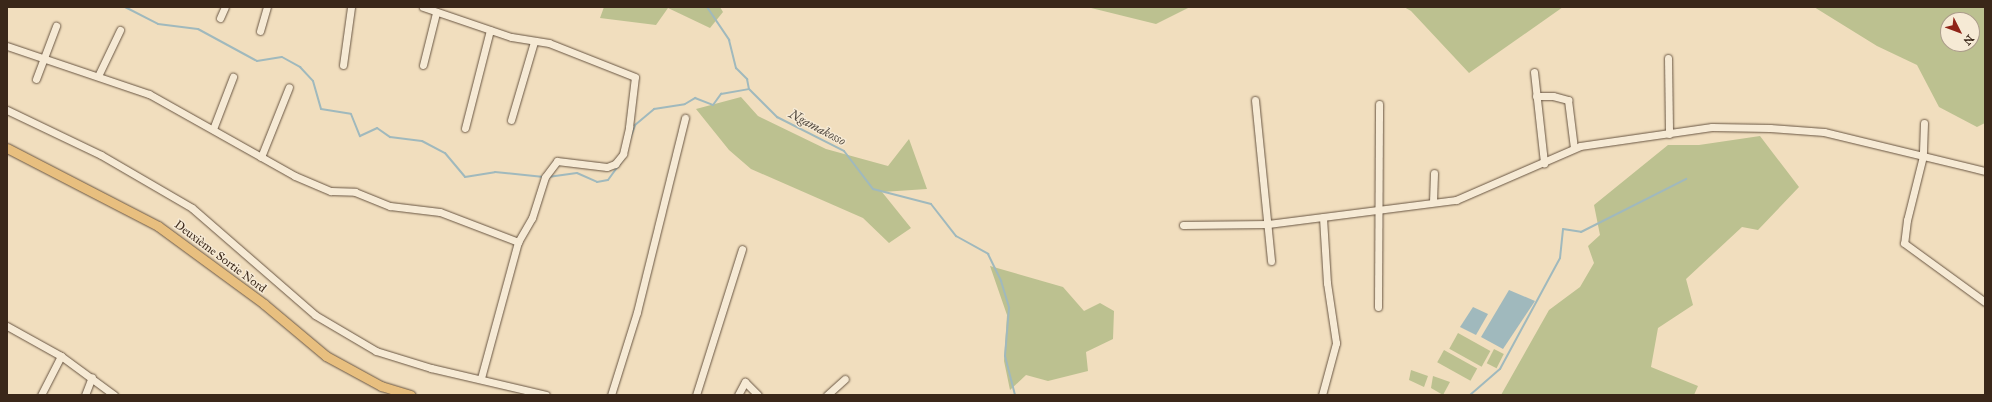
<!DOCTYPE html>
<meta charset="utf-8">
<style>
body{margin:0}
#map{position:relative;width:1992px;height:402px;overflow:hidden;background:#f1debe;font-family:"IM FELL Great Primer",serif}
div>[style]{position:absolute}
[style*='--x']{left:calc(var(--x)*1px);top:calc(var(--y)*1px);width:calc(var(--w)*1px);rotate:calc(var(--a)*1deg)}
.green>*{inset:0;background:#bcc190;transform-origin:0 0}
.water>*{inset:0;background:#a0b9bd}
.stream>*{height:2px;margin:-1px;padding:0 1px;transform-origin:1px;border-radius:1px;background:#a0b9bd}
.roads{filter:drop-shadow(0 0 1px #685542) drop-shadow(0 0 1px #685542)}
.minor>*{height:7px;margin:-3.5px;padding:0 3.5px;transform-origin:3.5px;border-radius:3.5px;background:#f6ead5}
.major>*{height:9px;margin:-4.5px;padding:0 4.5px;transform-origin:4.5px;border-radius:4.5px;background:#e8bf7f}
span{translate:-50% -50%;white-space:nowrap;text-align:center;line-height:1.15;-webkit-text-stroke:3px #f6ead5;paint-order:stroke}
.street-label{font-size:12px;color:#3a2719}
.water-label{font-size:13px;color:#544c42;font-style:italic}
.frame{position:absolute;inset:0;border:8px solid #3a2719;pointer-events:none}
.north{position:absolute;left:1940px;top:12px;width:40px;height:40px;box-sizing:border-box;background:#f6ead5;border:1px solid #ab9c8a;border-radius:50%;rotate:132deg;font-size:11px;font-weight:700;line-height:16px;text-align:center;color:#3a2719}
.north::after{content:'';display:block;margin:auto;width:14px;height:18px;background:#8f2418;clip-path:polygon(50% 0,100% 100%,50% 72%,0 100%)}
</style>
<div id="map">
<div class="green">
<div style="clip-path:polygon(604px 7px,720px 7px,723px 12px,710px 28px,668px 8px,656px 25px,600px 18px)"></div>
<div style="clip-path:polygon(1087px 7px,1190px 7px,1156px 24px)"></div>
<div style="clip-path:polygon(1404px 7px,1563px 7px,1469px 73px,1411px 11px)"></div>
<div style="clip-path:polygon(evenodd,1814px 7px,1985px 7px,1985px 123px,1977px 127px,1939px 107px,1917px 65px,1877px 46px,1814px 7px,1948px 20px,1972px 20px,1972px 44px,1948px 44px,1948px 20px)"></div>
<div style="clip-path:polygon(741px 97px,758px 116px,826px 149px,888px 166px,909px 139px,927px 189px,882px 192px,911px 228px,889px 243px,863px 218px,751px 169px,729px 150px,696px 109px)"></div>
<div style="clip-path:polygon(1760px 136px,1799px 187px,1758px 230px,1742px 227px,1686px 279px,1693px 305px,1658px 328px,1651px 367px,1698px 386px,1694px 395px,1501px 395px,1549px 310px,1580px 287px,1594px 263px,1588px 246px,1600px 235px,1594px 205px,1668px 145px,1699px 145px)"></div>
<div style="clip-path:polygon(990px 266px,1063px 287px,1084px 311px,1100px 303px,1114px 311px,1113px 339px,1086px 352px,1088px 371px,1048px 381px,1026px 375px,1010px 390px,1004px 361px,1007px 315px)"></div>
<div style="left:1458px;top:333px;width:37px;height:18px;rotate:29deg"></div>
<div style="left:1494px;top:349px;width:11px;height:16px;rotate:27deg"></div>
<div style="left:1444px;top:350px;width:38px;height:14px;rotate:29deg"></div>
<div style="clip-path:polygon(1411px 370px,1428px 376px,1424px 387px,1409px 380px)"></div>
<div style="clip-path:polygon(1433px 376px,1450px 382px,1443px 395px,1431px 388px)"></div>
</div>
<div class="water">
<div style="clip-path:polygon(1509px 290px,1535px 301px,1503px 349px,1481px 337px)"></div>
<div style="clip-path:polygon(1473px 307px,1488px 314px,1476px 335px,1460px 327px)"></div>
</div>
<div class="stream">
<div style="--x:125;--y:7;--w:37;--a:27"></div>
<div style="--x:158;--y:24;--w:40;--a:7.1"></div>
<div style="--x:198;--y:29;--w:67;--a:28.5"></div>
<div style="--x:257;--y:61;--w:25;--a:-9"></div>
<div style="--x:282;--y:57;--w:21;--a:29"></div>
<div style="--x:300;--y:67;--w:19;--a:47"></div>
<div style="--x:313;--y:81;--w:29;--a:74"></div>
<div style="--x:321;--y:109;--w:30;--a:9"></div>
<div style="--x:351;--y:114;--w:24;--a:68"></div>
<div style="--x:360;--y:136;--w:19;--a:-25"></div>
<div style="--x:377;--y:128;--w:16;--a:35"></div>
<div style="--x:390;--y:137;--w:32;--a:7"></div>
<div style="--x:422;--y:141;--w:26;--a:28"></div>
<div style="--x:445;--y:153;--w:31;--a:50"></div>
<div style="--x:465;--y:177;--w:30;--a:-9"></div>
<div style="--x:495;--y:172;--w:49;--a:5.8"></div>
<div style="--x:707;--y:7;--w:40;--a:56"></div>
<div style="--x:729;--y:40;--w:29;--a:76"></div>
<div style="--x:736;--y:68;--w:16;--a:45"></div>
<div style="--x:747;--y:79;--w:10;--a:79"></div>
<div style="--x:749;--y:89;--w:40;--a:45"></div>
<div style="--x:777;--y:117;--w:75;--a:26.9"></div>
<div style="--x:844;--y:151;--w:48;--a:52.7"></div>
<div style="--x:873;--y:189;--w:60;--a:14.5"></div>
<div style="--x:931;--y:204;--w:41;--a:52"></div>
<div style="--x:956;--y:236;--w:37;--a:29"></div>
<div style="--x:988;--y:254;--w:30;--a:64"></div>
<div style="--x:1001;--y:281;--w:28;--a:73"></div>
<div style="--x:1009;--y:308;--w:48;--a:94.8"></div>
<div style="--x:1005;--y:356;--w:40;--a:75.6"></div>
<div style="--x:629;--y:141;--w:17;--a:-69"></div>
<div style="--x:635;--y:125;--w:25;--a:-40"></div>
<div style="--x:654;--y:109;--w:31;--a:-9"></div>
<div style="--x:685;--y:104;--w:12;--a:-31"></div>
<div style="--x:695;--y:98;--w:19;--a:21"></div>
<div style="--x:713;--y:105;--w:14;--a:-54"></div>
<div style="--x:721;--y:94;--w:28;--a:-10"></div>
<div style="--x:548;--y:177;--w:29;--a:-8"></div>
<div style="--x:577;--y:173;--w:22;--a:24"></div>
<div style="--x:597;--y:182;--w:11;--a:-10"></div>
<div style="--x:608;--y:180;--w:27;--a:-54"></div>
<div style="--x:1470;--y:395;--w:40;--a:-41"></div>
<div style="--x:1500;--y:369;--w:126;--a:-61.6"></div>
<div style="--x:1560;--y:258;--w:29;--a:-84"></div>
<div style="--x:1563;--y:229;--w:18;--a:9"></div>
<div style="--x:1581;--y:232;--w:118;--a:-26.8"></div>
</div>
<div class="roads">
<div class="minor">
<div style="--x:220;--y:18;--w:12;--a:-66"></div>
<div style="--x:260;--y:31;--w:25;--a:-74"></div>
<div style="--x:7;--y:46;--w:150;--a:18.7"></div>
<div style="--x:149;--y:94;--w:167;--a:29.3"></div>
<div style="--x:295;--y:176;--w:39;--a:23"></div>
<div style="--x:331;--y:191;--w:24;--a:2"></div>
<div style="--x:355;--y:192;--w:38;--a:22"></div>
<div style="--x:390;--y:206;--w:50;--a:6.8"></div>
<div style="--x:440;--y:212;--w:84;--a:21"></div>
<div style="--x:518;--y:242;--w:28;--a:-60"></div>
<div style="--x:532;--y:218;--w:43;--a:-72.4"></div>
<div style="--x:545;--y:177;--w:20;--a:-53"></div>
<div style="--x:557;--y:161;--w:50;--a:6.8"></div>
<div style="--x:607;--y:167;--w:9;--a:-21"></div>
<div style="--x:615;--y:164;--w:13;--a:-51"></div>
<div style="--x:623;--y:154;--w:28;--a:-77"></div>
<div style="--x:629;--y:127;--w:50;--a:-83.2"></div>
<div style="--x:635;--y:77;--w:92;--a:-158.4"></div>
<div style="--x:549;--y:43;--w:38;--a:-171"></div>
<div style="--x:511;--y:37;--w:93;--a:-161.2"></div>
<div style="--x:1668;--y:58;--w:76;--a:89.2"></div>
<div style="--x:343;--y:65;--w:59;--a:-82.1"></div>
<div style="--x:423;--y:65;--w:54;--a:-76"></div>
<div style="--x:1534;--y:72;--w:92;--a:83.7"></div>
<div style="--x:98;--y:76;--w:51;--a:-64.4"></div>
<div style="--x:36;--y:79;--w:57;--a:-69.3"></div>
<div style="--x:1536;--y:96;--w:17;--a:0"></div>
<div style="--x:1553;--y:96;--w:16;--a:15"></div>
<div style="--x:1568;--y:100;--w:48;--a:82.9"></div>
<div style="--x:1255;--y:100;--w:162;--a:84.3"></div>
<div style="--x:7;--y:110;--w:104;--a:25.6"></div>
<div style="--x:101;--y:155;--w:105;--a:30.2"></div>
<div style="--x:192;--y:208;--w:163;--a:41"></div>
<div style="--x:315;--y:315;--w:71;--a:30.5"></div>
<div style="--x:376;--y:351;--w:58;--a:17.2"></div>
<div style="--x:431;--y:368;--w:118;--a:13.2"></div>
<div style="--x:511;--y:120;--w:81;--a:-73.6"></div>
<div style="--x:1924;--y:123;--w:33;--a:92"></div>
<div style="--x:1923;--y:156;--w:66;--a:104"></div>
<div style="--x:1907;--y:220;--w:23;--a:97"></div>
<div style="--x:1904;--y:243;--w:100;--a:36.1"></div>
<div style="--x:465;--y:128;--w:101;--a:-75.7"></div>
<div style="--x:213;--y:129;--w:56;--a:-69"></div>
<div style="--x:261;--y:157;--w:75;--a:-68.2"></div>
<div style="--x:1433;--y:202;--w:29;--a:-88"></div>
<div style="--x:1183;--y:225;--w:85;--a:-0.7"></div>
<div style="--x:1268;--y:224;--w:190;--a:-7.3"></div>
<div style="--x:1456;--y:200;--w:135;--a:-23.5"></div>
<div style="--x:1580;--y:146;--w:133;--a:-8.2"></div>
<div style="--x:1712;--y:127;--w:58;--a:1"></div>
<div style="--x:1770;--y:128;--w:54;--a:4.2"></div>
<div style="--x:1824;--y:132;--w:166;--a:13.6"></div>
<div style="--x:1378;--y:307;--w:203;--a:-89.7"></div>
<div style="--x:7;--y:326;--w:62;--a:29.1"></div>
<div style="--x:61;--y:356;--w:66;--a:36.3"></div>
<div style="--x:481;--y:378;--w:141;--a:-74.8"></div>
<div style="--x:41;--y:395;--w:44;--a:-62.9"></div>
<div style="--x:85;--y:395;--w:19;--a:-69"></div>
<div style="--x:611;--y:395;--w:87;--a:-72.6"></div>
<div style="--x:637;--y:312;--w:200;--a:-76.1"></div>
<div style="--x:696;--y:395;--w:153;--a:-72.5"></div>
<div style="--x:738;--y:395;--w:15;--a:-62"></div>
<div style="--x:745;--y:382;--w:18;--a:45"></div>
<div style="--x:827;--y:395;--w:24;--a:-42"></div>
<div style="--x:1322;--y:395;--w:54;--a:-74.9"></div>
<div style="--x:1336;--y:343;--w:61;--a:-98.5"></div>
<div style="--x:1327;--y:283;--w:66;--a:-93.5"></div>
</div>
<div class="major">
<div style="--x:7;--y:148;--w:170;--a:27.3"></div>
<div style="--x:158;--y:226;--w:132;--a:36.3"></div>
<div style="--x:264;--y:304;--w:81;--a:40"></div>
<div style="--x:326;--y:356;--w:63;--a:28.6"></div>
<div style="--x:381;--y:386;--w:31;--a:17"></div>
</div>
</div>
<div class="street-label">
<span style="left:220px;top:257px;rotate:37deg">Deuxième Sortie Nord</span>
</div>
<div class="water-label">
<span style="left:817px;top:128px;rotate:28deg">Ngamakosso</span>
</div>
<div class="frame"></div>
<div class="north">N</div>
</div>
